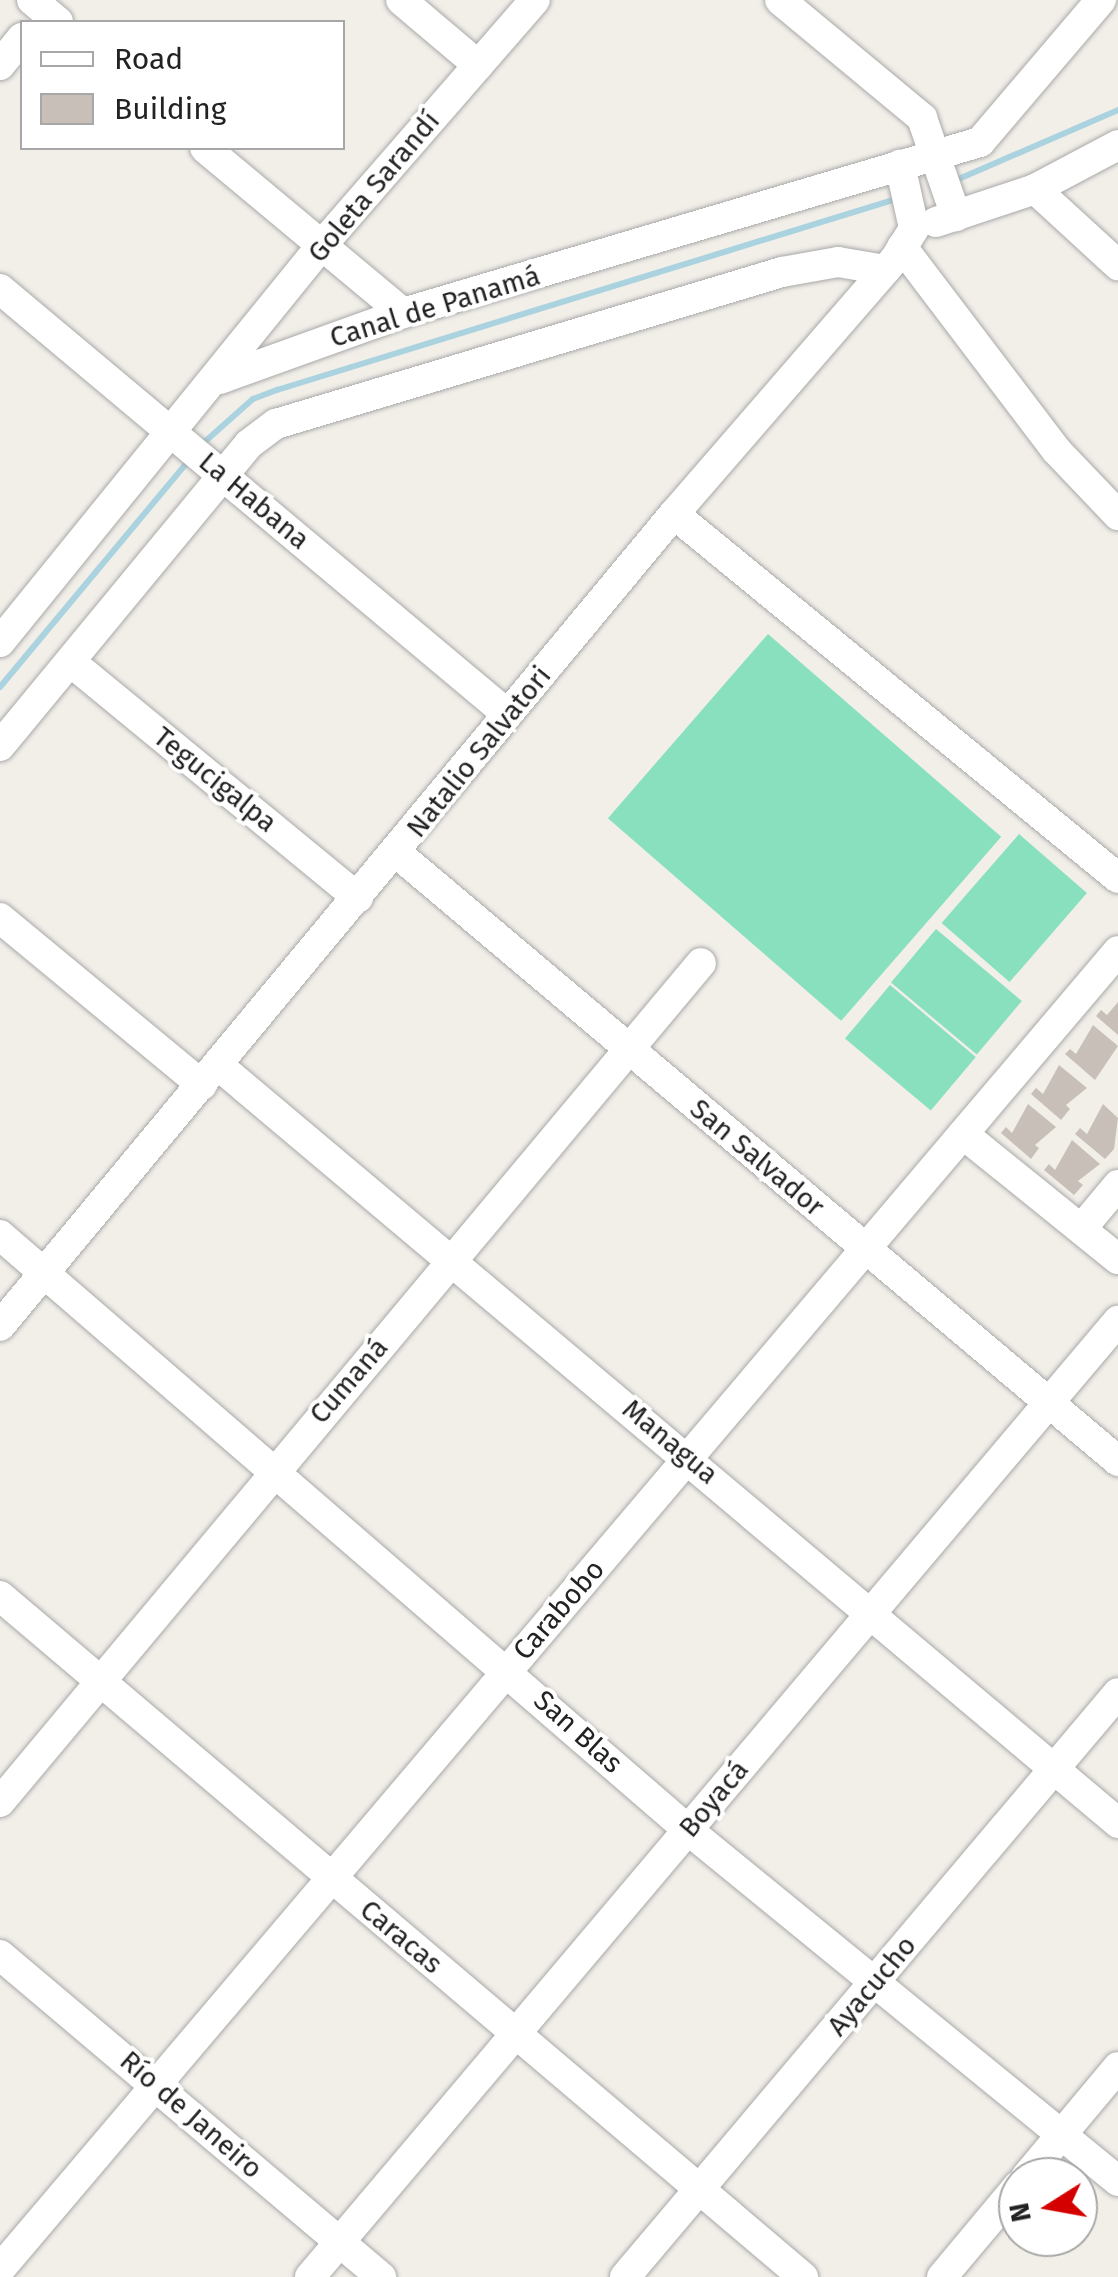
<!DOCTYPE html>
<meta charset="utf-8">
<style>
body{margin:0}
#map{position:relative;width:1118px;height:2277px;overflow:hidden;background:#f2efe9;font-family:"Fira Sans",sans-serif}
div>[style]{position:absolute}
[style*='--x']{left:calc(var(--x)*1px);top:calc(var(--y)*1px);width:calc(var(--w)*1px);rotate:calc(var(--a)*1deg)}
.pitch>*{inset:0;background:#88e0be;transform-origin:0 0}
.stream>*{height:6px;margin:-3px;padding:0 3px;transform-origin:3px;border-radius:3px;background:#aad3df}
.building>*{inset:0;background:#c7bfb8}
.roads{filter:drop-shadow(0 0 2px #a9a9a9) drop-shadow(0 0 2px #a9a9a9)}
.minor>*{height:30px;margin:-15px;padding:0 15px;transform-origin:15px;border-radius:15px;background:#fff}
span{translate:-50% -50%;white-space:nowrap;text-align:center;line-height:1.15;-webkit-text-stroke:8px #fff;paint-order:stroke}
.street-label{font-size:28px;color:#222}
.legend{position:absolute;left:20px;top:20px;width:325px;height:130px;box-sizing:border-box;background:#fff;border:2px solid #a7a7a7;margin:0;padding:12px 18px;list-style:none;font-size:30px;color:#222}
.legend li{display:flex;align-items:center;gap:20px;height:50px}
.legend b{width:50px;border:2px solid #a7a7a7}
.north{position:absolute;left:998px;top:2157px;width:100px;height:100px;box-sizing:border-box;background:#fff;border:2px solid #a7a7a7;border-radius:50%;rotate:259deg;font-size:28px;font-weight:700;line-height:40px;text-align:center;color:#222}
.north::after{content:'';display:block;margin:auto;width:35px;height:45px;background:#d40000;clip-path:polygon(50% 0,100% 100%,50% 72%,0 100%)}
</style>
<div id="map">
<div class="pitch">
<div style="left:768px;top:634px;width:309px;height:244px;rotate:41deg"></div>
<div style="left:1019px;top:834px;width:90px;height:118px;rotate:41deg"></div>
<div style="left:936px;top:929px;width:112px;height:70px;rotate:40deg"></div>
<div style="left:890px;top:985px;width:112px;height:70px;rotate:40deg"></div>
</div>
<div class="stream">
<div style="--x:954;--y:181;--w:179;--a:-23.4"></div>
<div style="--x:200;--y:446;--w:71;--a:-41.6"></div>
<div style="--x:253;--y:399;--w:26;--a:-21"></div>
<div style="--x:277;--y:390;--w:651;--a:-17.15"></div>
<div style="--x:0;--y:687;--w:295;--a:-50.2"></div>
</div>
<div class="building">
<div style="clip-path:polygon(1118px 1002px,1118px 1035px,1096px 1016px,1101px 1010px,1107px 1015px)"></div>
<div style="clip-path:polygon(1093px 1025px,1118px 1046px,1095px 1080px,1065px 1054px,1070px 1049px,1076px 1054px)"></div>
<div style="clip-path:polygon(1059px 1065px,1087px 1088px,1066px 1105px,1070px 1109px,1061px 1120px,1031px 1094px,1036px 1088px,1043px 1094px)"></div>
<div style="clip-path:polygon(1028px 1104px,1056px 1127px,1035px 1145px,1039px 1148px,1031px 1159px,1001px 1133px,1006px 1127px,1012px 1133px)"></div>
<div style="clip-path:polygon(1103px 1104px,1118px 1118px,1114px 1149px,1105px 1159px,1075px 1134px,1080px 1128px,1087px 1134px)"></div>
<div style="clip-path:polygon(1072px 1140px,1100px 1164px,1078px 1181px,1083px 1185px,1074px 1195px,1044px 1170px,1049px 1164px,1055px 1170px)"></div>
</div>
<div class="roads">
<div class="minor">
<div style="--x:32;--y:0;--w:34;--a:40"></div>
<div style="--x:401;--y:0;--w:101;--a:40.2"></div>
<div style="--x:780;--y:0;--w:185;--a:39.7"></div>
<div style="--x:922;--y:118;--w:104;--a:70.9"></div>
<div style="--x:0;--y:65;--w:35;--a:-51"></div>
<div style="--x:205;--y:148;--w:258;--a:39.8"></div>
<div style="--x:1035;--y:189;--w:113;--a:42.5"></div>
<div style="--x:936;--y:222;--w:104;--a:-18.4"></div>
<div style="--x:1035;--y:189;--w:94;--a:-27.9"></div>
<div style="--x:902;--y:247;--w:255;--a:52.8"></div>
<div style="--x:1056;--y:450;--w:90;--a:46.4"></div>
<div style="--x:0;--y:289;--w:662;--a:39.97"></div>
<div style="--x:220;--y:379;--w:195;--a:-19.8"></div>
<div style="--x:403;--y:313;--w:602;--a:-16.51"></div>
<div style="--x:980;--y:142;--w:187;--a:-49.6"></div>
<div style="--x:674;--y:514;--w:574;--a:39.35"></div>
<div style="--x:0;--y:642;--w:510;--a:-50.97"></div>
<div style="--x:321;--y:246;--w:326;--a:-49"></div>
<div style="--x:72;--y:663;--w:370;--a:39.4"></div>
<div style="--x:0;--y:746;--w:391;--a:-50.5"></div>
<div style="--x:249;--y:444;--w:34;--a:-37"></div>
<div style="--x:276;--y:424;--w:528;--a:-16.72"></div>
<div style="--x:782;--y:272;--w:57;--a:-10.1"></div>
<div style="--x:838;--y:262;--w:48;--a:9.7"></div>
<div style="--x:398;--y:854;--w:942;--a:40.13"></div>
<div style="--x:0;--y:918;--w:262;--a:39.6"></div>
<div style="--x:218;--y:1065;--w:1177;--a:40.1"></div>
<div style="--x:963;--y:1134;--w:199;--a:38.9"></div>
<div style="--x:1082;--y:1228;--w:56;--a:-50.1"></div>
<div style="--x:0;--y:1235;--w:910;--a:40.85"></div>
<div style="--x:688;--y:1830;--w:555;--a:39.22"></div>
<div style="--x:0;--y:1326;--w:1055;--a:-50.31"></div>
<div style="--x:674;--y:514;--w:337;--a:-49.1"></div>
<div style="--x:895;--y:259;--w:36;--a:-58"></div>
<div style="--x:914;--y:228;--w:65;--a:-102.5"></div>
<div style="--x:0;--y:1596;--w:1053;--a:40.3"></div>
<div style="--x:0;--y:1802;--w:1093;--a:-50.12"></div>
<div style="--x:0;--y:1955;--w:499;--a:40.2"></div>
<div style="--x:1026;--y:2177;--w:143;--a:-50.1"></div>
<div style="--x:0;--y:2269;--w:1728;--a:-49.69"></div>
<div style="--x:310;--y:2277;--w:1252;--a:-49.8"></div>
<div style="--x:625;--y:2277;--w:764;--a:-49.83"></div>
<div style="--x:942;--y:2277;--w:119;--a:-50.1"></div>
</div>
</div>
<div class="street-label">
<span style="left:374px;top:187px;rotate:-50deg">Goleta Sarandí</span>
<span style="left:435px;top:307px;rotate:-17deg">Canal de Panamá</span>
<span style="left:254px;top:501px;rotate:40deg">La Habana</span>
<span style="left:479px;top:752px;rotate:-51deg">Natalio Salvatori</span>
<span style="left:215px;top:780px;rotate:39deg">Tegucigalpa</span>
<span style="left:757px;top:1158px;rotate:40deg">San Salvador</span>
<span style="left:349px;top:1381px;rotate:-49deg">Cumaná</span>
<span style="left:670px;top:1442px;rotate:40deg">Managua</span>
<span style="left:559px;top:1610px;rotate:-49deg">Carabobo</span>
<span style="left:578px;top:1732px;rotate:42deg">San Blas</span>
<span style="left:714px;top:1799px;rotate:-50deg">Boyacá</span>
<span style="left:401px;top:1937px;rotate:40deg">Caracas</span>
<span style="left:872px;top:1986px;rotate:-50deg">Ayacucho</span>
<span style="left:191px;top:2115px;rotate:41deg">Río de Janeiro</span>
</div>
<ul class="legend">
<li><b style="height:12px;background:#fff"></b>Road</li>
<li><b style="height:28px;background:#c7bfb8"></b>Building</li>
</ul>
<div class="north">N</div>
</div>
